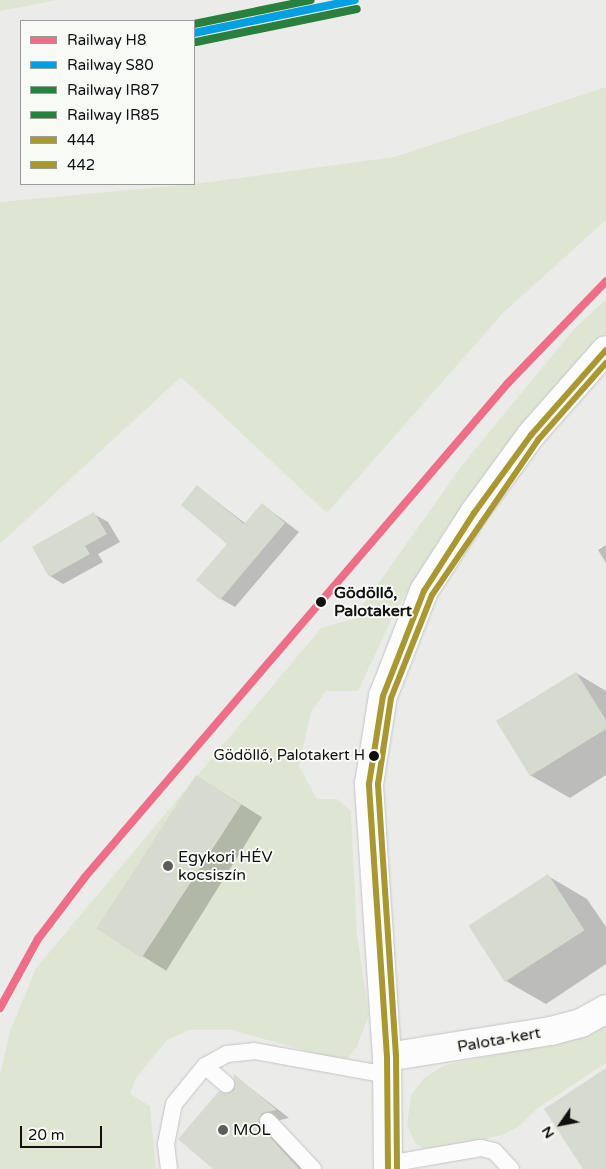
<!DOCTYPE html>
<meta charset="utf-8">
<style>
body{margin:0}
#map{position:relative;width:606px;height:1169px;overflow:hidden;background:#ebecea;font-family:"Varela Round",sans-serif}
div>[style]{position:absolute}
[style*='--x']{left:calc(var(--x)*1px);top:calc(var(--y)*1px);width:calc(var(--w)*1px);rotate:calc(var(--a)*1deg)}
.green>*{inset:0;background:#dee6d3}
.shadow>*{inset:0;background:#0003;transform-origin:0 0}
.building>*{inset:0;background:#d6dacf;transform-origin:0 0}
.roads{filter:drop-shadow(0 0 1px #c4c5c4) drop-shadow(0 0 1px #c4c5c4)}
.lane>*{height:16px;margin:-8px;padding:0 8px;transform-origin:8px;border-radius:8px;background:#fcfcfc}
.street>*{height:28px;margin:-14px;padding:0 14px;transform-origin:14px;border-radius:14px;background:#fcfcfc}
.secondary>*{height:28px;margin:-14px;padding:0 14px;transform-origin:14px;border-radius:14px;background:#fcfcfc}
.bus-1>*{height:6px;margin:-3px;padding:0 3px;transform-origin:3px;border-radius:3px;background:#a99831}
.bus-2>*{height:6px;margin:-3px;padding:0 3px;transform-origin:3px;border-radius:3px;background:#a99831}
.rail-1>*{height:8px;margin:-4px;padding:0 4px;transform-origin:4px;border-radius:4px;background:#ed6e86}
.rail-2>*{height:8px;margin:-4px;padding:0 4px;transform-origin:4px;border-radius:4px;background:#00a0e3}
.rail-3>*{height:8px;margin:-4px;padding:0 4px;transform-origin:4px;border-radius:4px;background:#29803c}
.rail-4>*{height:8px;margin:-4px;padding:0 4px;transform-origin:4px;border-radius:4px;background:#29803c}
.dots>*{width:14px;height:14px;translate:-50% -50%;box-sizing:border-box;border:2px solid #f8faf6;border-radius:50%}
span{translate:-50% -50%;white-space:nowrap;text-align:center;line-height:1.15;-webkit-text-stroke:4px #f8faf6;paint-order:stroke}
.bus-label{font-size:15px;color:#10100f}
.right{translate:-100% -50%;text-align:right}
.stop-label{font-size:16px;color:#10100f;font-weight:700}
.left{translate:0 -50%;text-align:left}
.poi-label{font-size:16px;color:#10100f}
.street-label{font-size:16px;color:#10100f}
.legend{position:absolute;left:20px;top:20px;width:175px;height:165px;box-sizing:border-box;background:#f8faf6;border:1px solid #9b9c9a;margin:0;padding:6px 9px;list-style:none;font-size:15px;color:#10100f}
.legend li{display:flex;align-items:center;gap:10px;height:25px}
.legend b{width:25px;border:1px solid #9b9c9a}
.north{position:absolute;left:536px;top:1099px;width:50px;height:50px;-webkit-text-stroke:4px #f8faf6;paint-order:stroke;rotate:237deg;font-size:14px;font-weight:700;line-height:20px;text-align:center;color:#10100f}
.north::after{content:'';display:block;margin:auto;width:18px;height:22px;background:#10100f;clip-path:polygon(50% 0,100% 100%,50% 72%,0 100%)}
.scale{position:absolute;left:20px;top:1126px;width:82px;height:22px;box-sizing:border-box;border:2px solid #10100f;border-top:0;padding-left:6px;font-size:15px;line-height:18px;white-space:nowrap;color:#10100f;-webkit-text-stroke:4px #f8faf6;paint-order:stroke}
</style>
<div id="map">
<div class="green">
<div style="clip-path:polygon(0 0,58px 0,0 11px)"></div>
<div style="clip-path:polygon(606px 87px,606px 220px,503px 313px,327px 513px,181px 377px,0 544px,0 202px,194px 184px,394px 157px)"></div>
<div style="clip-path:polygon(606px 299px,606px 333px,538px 406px,446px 529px,397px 608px,358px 691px,326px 691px,311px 712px,299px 766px,317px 799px,337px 799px,351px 811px,357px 935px,369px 1015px,357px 1047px,347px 1059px,331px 1058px,232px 1030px,189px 1030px,166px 1041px,136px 1078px,130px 1094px,150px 1106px,156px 1169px,0 1169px,0 1074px,10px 1031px,36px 968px,321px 628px,353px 619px,463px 464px,574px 329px)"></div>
<div style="clip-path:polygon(606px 1027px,606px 1063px,539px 1107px,518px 1127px,503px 1135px,443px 1148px,423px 1148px,415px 1143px,407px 1126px,411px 1095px,424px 1078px,445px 1065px,577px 1039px)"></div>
</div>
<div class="shadow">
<div style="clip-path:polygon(198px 487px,246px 524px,262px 504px,299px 532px,235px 607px,221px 599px,229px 544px)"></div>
<div style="clip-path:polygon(94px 514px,108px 522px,120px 542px,98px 554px,103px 562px,63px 584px,50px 576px)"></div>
<div style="clip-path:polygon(606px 545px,606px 563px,598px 550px)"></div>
<div style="clip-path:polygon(576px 673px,606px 691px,606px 775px,570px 798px,530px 775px)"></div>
<div style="left:196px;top:776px;width:78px;height:181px;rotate:32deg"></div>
<div style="clip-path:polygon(548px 876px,587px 899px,606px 927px,606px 964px,546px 1004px,506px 981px)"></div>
<div style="clip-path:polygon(235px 1076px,289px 1118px,275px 1121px,305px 1169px,215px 1169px)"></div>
</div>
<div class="building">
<div style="clip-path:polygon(197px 485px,244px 524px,262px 503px,285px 523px,220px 600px,196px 580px,227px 544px,181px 505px)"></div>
<div style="clip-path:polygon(94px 512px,107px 534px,85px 546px,90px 554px,49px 577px,32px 547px)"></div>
<div style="clip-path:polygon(576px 672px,606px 720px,606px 729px,530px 776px,496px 721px)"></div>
<div style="left:196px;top:775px;width:54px;height:183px;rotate:33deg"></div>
<div style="left:548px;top:874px;width:67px;height:95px;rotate:57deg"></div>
<div style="clip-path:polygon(606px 1068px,606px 1169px,583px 1169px,544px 1109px)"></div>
<div style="clip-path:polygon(234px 1074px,277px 1110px,262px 1113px,258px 1124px,299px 1169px,213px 1169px,178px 1139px,219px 1091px,234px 1090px)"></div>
</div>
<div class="roads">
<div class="lane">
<div style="--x:205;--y:1066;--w:28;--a:41"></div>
<div style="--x:268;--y:1121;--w:66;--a:46.8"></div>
<div style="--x:388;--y:1164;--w:94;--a:-9.8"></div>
<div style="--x:481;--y:1148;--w:13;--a:13"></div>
<div style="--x:494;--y:1151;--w:25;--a:47"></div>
<div style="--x:169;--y:1169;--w:25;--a:-97"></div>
<div style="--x:166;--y:1144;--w:41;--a:-78.7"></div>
<div style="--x:174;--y:1104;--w:49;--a:-50.8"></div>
<div style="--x:205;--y:1066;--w:25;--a:-29"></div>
<div style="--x:227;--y:1054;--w:27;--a:-6"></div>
<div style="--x:254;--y:1051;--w:135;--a:10.2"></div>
</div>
<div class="street">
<div style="--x:387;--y:1057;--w:166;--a:-9"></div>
<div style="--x:551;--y:1031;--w:31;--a:-15"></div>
<div style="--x:581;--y:1023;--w:29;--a:-29"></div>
</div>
<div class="secondary">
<div style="--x:388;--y:1169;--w:112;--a:-90.5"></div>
<div style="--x:387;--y:1057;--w:274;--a:-93.8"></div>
<div style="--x:369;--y:784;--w:89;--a:-81"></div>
<div style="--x:383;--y:696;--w:113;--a:-68.7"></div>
<div style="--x:424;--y:591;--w:93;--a:-57.3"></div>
<div style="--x:474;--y:513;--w:97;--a:-53.8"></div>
<div style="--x:531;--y:435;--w:113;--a:-48.6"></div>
</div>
</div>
<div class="bus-1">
<div style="--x:388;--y:1169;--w:112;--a:-90.5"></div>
<div style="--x:387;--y:1057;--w:274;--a:-93.8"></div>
<div style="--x:369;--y:784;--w:89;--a:-81"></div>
<div style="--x:383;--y:696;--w:113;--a:-68.7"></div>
<div style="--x:424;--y:591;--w:93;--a:-57.3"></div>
<div style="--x:474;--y:513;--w:97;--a:-53.8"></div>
<div style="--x:531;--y:435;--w:113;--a:-48.6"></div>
</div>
<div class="bus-2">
<div style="--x:397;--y:1169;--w:113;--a:-90.5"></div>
<div style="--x:396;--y:1056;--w:273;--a:-93.8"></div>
<div style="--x:378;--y:784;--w:87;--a:-81.4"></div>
<div style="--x:391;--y:698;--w:111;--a:-68.3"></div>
<div style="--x:432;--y:595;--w:188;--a:-55.6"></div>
<div style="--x:538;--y:440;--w:103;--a:-48.6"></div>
</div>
<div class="rail-1">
<div style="--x:0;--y:1008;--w:79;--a:-61.2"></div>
<div style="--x:38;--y:939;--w:78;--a:-52.8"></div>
<div style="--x:85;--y:877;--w:650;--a:-49.43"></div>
<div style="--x:508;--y:383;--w:141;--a:-46.1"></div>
</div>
<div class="rail-2">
<div style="--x:194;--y:33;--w:164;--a:-11.6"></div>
</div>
<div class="rail-3">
<div style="--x:196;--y:42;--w:164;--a:-11.6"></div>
</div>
<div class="rail-4">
<div style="--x:194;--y:24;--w:119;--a:-11.6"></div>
</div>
<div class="dots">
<div style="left:321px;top:602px;background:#10100f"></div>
<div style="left:374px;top:756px;background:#10100f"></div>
<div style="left:168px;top:866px;background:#5d5d5c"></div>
<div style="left:223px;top:1130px;background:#5d5d5c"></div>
</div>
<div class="bus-label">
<span class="right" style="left:365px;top:756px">Gödöllő, Palotakert H</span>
</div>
<div class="stop-label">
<span class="left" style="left:334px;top:602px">Gödöllő,<br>Palotakert</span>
</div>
<div class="poi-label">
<span class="left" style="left:178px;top:866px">Egykori HÉV<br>kocsiszín</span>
<span class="left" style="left:233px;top:1130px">MOL</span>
</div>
<div class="street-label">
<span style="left:499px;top:1040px;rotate:-10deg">Palota-kert</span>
</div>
<ul class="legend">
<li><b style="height:6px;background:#ed6e86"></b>Railway H8</li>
<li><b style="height:6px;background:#00a0e3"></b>Railway S80</li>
<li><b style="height:6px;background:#29803c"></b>Railway IR87</li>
<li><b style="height:6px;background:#29803c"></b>Railway IR85</li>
<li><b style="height:6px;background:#a99831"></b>444</li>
<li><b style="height:6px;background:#a99831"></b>442</li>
</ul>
<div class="north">N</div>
<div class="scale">20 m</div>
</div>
